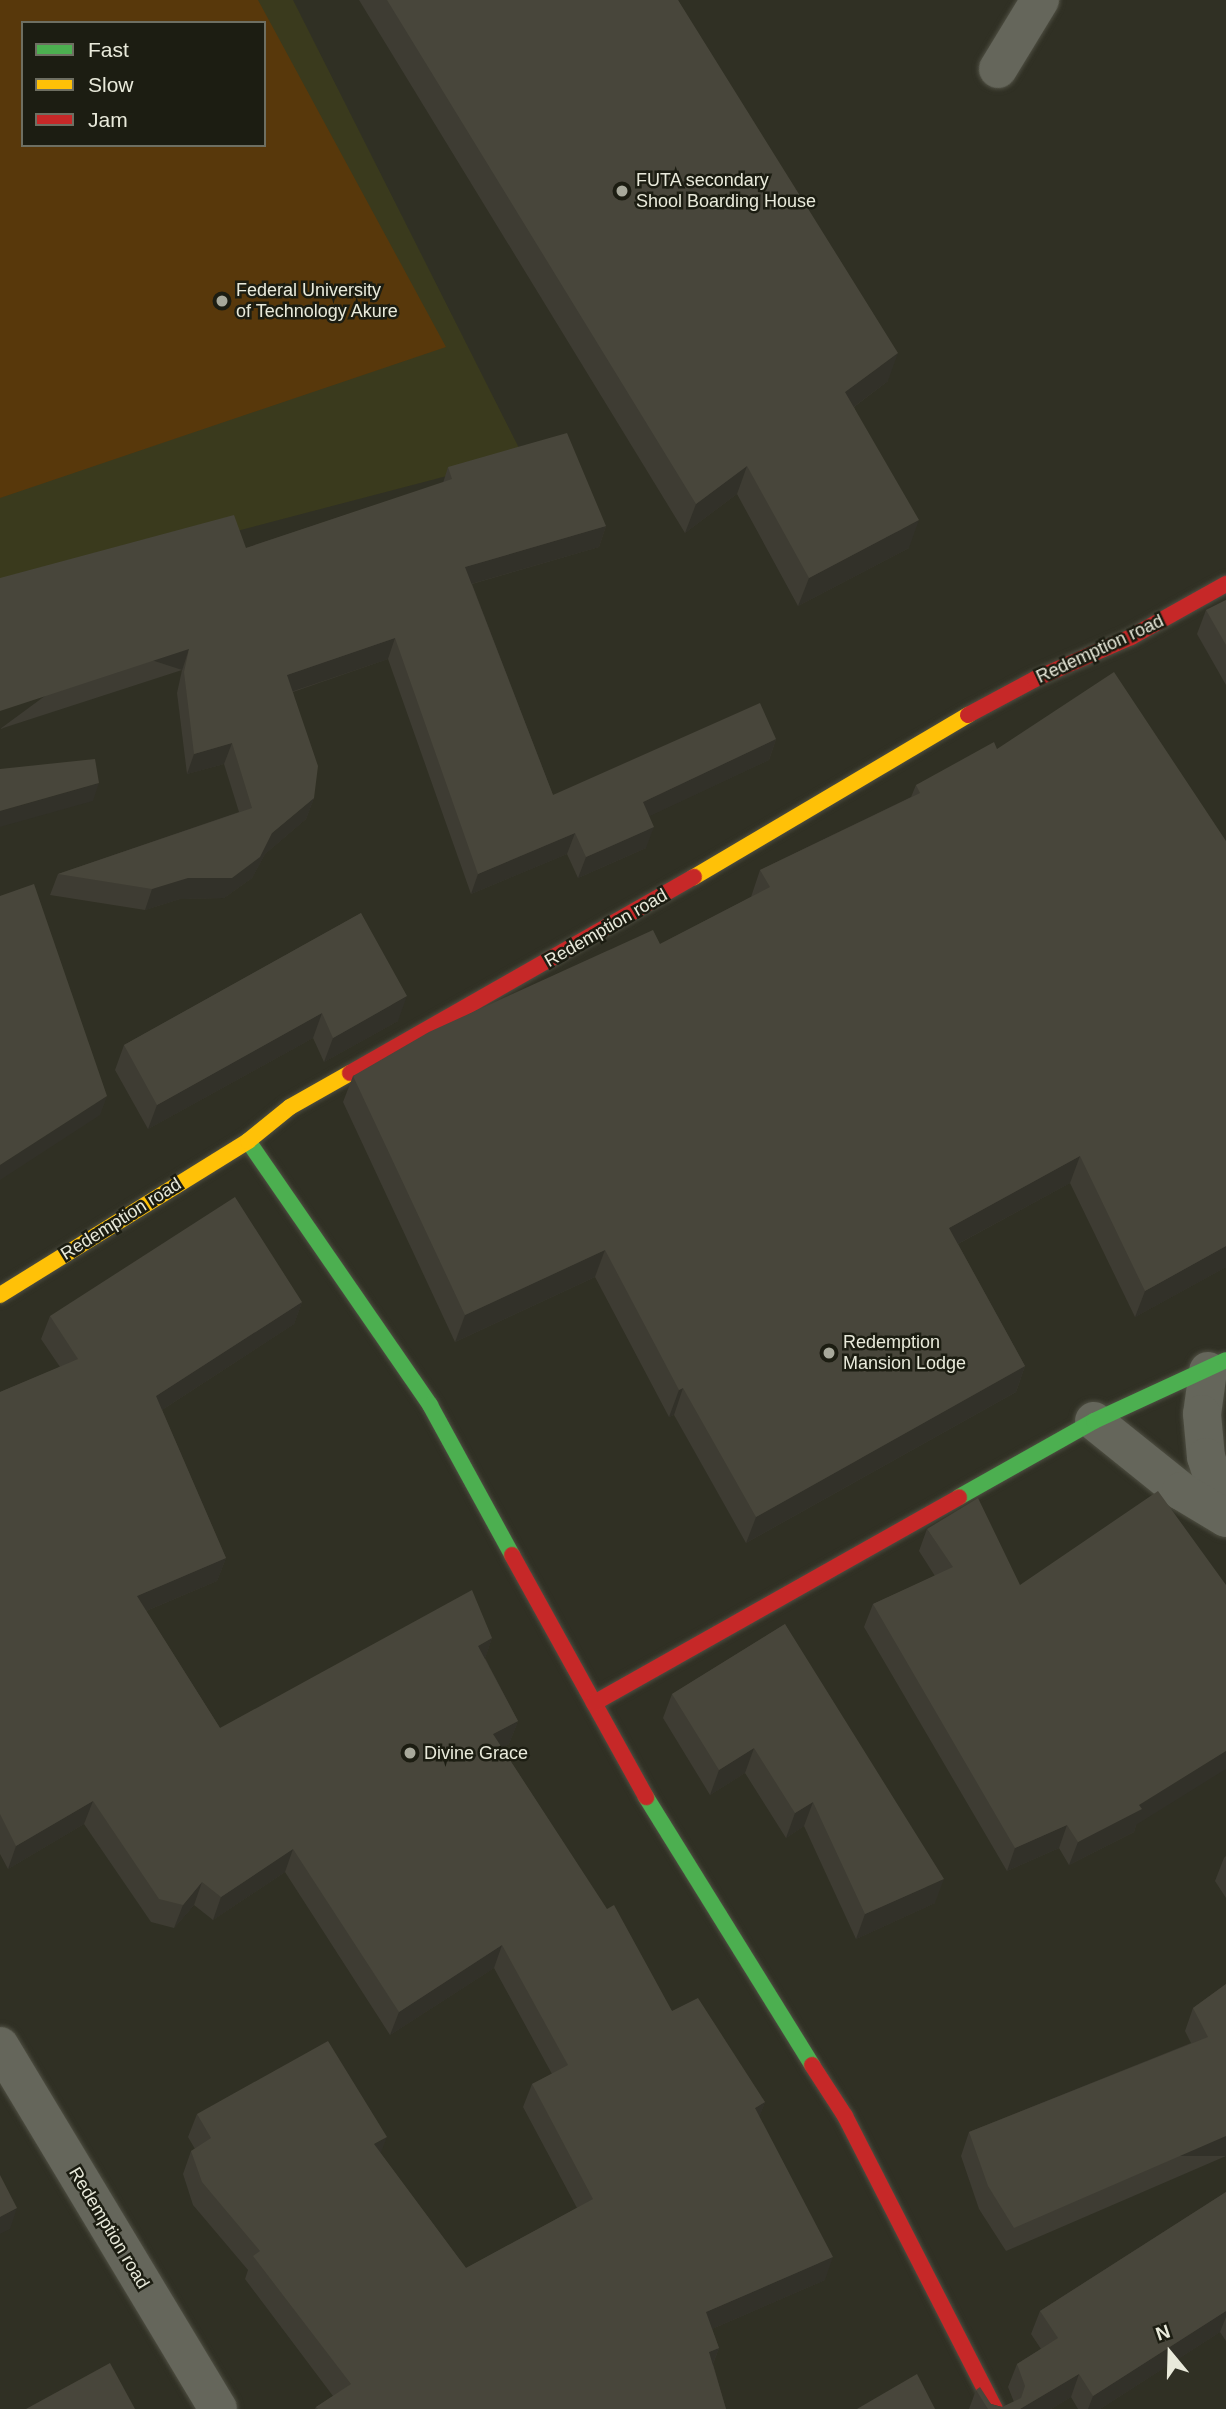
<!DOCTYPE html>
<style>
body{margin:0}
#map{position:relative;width:1226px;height:2409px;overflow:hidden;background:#303024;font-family:Arial,sans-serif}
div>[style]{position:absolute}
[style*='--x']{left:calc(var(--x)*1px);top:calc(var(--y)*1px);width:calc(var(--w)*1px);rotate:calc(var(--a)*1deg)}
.built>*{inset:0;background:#3a3a1d}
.green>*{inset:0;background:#58380b}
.roads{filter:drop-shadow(0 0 2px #4e4e42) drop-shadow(0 0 2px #4e4e42)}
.street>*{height:38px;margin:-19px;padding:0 19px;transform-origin:19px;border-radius:19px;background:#65665b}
.fast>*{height:16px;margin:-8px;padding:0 8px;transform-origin:8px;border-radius:8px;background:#4caf50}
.slow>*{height:16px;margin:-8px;padding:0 8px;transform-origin:8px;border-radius:8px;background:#ffc107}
.jam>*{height:16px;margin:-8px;padding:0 8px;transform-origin:8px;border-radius:8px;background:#c62828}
.wall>*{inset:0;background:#3e3c33}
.shaded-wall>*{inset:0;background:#323129;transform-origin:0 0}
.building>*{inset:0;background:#48463b}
.dots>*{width:19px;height:19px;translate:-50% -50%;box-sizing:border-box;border:4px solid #1c1d12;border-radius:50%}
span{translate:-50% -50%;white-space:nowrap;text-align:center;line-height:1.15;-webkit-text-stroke:5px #1c1d12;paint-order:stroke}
.poi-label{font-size:18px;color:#e9eadb}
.left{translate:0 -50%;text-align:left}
.street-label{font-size:18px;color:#e9eadb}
.legend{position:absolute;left:21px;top:21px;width:245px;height:126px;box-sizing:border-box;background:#1c1d12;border:2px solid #6e6f62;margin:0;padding:9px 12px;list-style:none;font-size:21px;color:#e9eadb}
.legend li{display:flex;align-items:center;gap:14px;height:35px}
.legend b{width:35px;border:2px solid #6e6f62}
.north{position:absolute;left:1135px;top:2318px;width:70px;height:70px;-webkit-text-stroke:5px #1c1d12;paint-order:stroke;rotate:341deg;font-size:19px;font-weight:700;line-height:28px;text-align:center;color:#e9eadb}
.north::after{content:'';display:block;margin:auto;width:24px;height:32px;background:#e9eadb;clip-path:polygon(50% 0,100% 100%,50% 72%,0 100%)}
</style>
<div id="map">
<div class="built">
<div style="clip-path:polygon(evenodd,0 0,293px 0,523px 456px,0 593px,0 0,23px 23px,264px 23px,264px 145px,23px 145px,23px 23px)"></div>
</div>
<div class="green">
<div style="clip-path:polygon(evenodd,0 0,258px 0,446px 347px,0 498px,0 0,23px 23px,264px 23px,264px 145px,23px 145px,23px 23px)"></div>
</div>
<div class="roads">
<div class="street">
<div style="--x:998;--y:69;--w:81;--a:-58.7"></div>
<div style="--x:1208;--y:1371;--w:43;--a:97.9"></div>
<div style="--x:1202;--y:1414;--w:43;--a:84.7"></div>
<div style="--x:1206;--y:1457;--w:64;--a:71.8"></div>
<div style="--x:1094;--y:1421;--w:112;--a:38.8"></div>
<div style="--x:1181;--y:1491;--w:52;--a:31"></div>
<div style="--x:0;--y:2046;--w:423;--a:59"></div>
</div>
<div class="fast">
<div style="--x:248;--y:1141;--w:321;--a:55.4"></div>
<div style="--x:430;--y:1405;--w:171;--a:61.3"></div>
<div style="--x:959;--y:1497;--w:155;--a:-29.4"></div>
<div style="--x:1094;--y:1421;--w:145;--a:-24.8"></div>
<div style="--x:646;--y:1797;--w:315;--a:58.2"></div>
</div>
<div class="slow">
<div style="--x:694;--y:877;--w:318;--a:-30.6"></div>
<div style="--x:0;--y:1295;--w:292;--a:-31.8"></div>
<div style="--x:248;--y:1141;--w:54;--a:-39"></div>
<div style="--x:290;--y:1107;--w:69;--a:-29.5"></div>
</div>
<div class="jam">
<div style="--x:968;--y:715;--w:76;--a:-28.2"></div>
<div style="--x:1035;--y:679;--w:105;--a:-23.6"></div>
<div style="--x:1131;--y:637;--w:109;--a:-29.2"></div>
<div style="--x:350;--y:1073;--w:396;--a:-29.7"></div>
<div style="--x:512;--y:1555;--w:277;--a:61"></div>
<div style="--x:594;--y:1703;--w:419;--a:-29.4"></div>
<div style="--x:812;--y:2065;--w:61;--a:57.1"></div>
<div style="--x:845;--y:2116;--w:329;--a:62.9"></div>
</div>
</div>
<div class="wall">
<div style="clip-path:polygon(359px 0,678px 0,888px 381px,854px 407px,909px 548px,798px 606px,737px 494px,685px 533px)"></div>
<div style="clip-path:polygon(448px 467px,606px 526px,599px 547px,472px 584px,553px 795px,776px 739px,769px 760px,649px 816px,646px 848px,578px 878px,567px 854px,471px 894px,388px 659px,293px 692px,314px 798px,306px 819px,265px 854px,252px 878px,224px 898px,180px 899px,145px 910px,50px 895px,58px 874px,239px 812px,224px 764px,187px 774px,177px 693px,182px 670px,0 729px,246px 548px,443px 483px)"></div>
<div style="clip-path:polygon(1226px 600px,1226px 685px,1197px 634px,1206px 610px)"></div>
<div style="clip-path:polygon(997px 749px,1226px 841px,1226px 1267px,1135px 1317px,1070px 1183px,958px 1244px,1025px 1366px,1016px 1392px,746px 1543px,674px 1415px,669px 1417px,595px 1277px,455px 1342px,343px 1102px,353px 1076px,660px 944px,751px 897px,760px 870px,911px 797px,916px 785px)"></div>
<div style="clip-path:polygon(361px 913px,398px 1021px,324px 1062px,313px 1038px,148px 1129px,115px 1070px,124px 1045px)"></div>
<div style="clip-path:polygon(302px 1302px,294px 1324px,162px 1410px,226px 1558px,217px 1581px,146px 1611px,220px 1728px,492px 1638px,485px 1658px,518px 1721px,509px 1744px,502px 1748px,672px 2011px,765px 2102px,759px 2117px,825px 2280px,712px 2329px,719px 2348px,713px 2364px,726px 2409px,315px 2409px,316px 2407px,333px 2396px,245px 2279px,248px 2270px,193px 2205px,183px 2174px,191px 2151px,195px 2149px,188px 2137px,197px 2114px,381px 2154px,466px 2268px,577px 2208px,523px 2107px,532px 2084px,552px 2074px,494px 1968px,390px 2035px,285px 1872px,213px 1920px,194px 1905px,174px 1928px,151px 1922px,84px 1824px,8px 1869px,0 1854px,0 1392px,60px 1367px,41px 1339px,50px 1316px)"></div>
<div style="clip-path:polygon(927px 1529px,1136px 1825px,1134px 1832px,1069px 1865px,1059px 1848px,1007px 1871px,864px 1627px,873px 1604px,935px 1576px,919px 1551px)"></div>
<div style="clip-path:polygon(785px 1624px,935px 1903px,856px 1939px,804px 1826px,786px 1838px,745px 1773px,710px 1795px,663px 1718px,672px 1694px)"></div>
<div style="clip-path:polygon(1226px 1856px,1226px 1898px,1215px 1881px,1224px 1858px)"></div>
<div style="clip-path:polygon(1226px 1984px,1226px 2156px,1006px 2251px,979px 2209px,961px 2156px,969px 2132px,1191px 2043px,1185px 2031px,1193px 2008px)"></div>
<div style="clip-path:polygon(1226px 2192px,1226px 2341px,1220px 2332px,1100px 2409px,1078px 2409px,1071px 2397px,1051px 2409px,969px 2409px,976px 2390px,991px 2404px,1002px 2407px,1014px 2402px,1008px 2387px,1017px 2364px,1041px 2349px,1031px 2334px,1040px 2311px)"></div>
</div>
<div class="shaded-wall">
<div style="clip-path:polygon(898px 353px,888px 381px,835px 421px,845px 392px)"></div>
<div style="clip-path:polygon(747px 466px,737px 494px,685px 533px,696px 504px)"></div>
<div style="clip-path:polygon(919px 520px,909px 548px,798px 606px,809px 578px)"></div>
<div style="clip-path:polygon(606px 526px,599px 547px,457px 588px,465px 567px)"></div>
<div style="clip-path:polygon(395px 638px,388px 659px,279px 696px,287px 675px)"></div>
<div style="left:189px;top:649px;width:22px;height:199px;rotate:108deg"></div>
<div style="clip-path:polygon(776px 739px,769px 760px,635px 823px,643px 802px)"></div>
<div style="clip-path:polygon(232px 743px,224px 764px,187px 774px,194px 754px)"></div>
<div style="clip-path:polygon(99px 783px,93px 801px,0 827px,0 811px)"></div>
<div style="clip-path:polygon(314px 798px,306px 819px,265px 854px,252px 878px,224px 898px,180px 899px,145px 910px,152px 889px,272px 833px)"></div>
<div style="clip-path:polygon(654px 827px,646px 848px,578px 878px,586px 857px)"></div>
<div style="clip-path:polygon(575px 833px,567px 854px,471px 894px,478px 874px)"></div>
<div style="clip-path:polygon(407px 996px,398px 1021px,324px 1062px,333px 1038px)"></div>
<div style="clip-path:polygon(322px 1013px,313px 1038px,148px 1129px,157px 1105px)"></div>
<div style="clip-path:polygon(107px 1096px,100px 1115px,0 1180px,0 1165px)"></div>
<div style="clip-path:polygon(1080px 1156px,1070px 1183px,939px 1254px,949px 1228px)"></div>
<div style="clip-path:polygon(1226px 1246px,1226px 1267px,1135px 1317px,1145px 1291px)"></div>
<div style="clip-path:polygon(605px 1250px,595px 1277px,455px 1342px,465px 1315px)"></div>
<div style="clip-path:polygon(302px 1302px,294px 1324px,148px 1419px,156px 1396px)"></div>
<div style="clip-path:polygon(1025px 1366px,1016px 1392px,746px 1543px,756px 1517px)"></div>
<div style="clip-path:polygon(683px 1388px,674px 1415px,669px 1417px,679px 1390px)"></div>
<div style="clip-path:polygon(226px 1558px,217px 1581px,129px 1618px,137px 1596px)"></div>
<div style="clip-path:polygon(492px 1638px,484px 1661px,478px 1646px)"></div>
<div style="clip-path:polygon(518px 1721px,509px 1744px,485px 1757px,493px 1734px)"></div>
<div style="clip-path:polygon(754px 1748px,745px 1773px,710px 1795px,719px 1770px)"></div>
<div style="clip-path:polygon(1226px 1751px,1226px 1769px,1136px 1825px,1134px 1832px,1069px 1865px,1078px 1842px)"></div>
<div style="clip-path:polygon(93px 1801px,84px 1824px,8px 1869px,16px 1846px)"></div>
<div style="clip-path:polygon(813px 1802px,804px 1826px,786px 1838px,795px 1813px)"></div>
<div style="clip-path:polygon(1067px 1825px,1059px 1848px,1007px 1871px,1015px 1848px)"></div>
<div style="clip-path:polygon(293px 1849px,285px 1872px,213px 1920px,221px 1897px)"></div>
<div style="clip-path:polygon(944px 1879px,935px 1903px,856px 1939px,865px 1914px)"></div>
<div style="clip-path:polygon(202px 1882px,194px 1905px,174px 1928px,183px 1905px)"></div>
<div style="clip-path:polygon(502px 1945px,494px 1968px,390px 2035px,399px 2012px)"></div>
<div style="clip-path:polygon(765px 2102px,756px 2125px,755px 2108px)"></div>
<div style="left:1226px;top:2136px;width:20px;height:231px;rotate:90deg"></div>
<div style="clip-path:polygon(387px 2137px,378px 2160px,374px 2144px)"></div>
<div style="clip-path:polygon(17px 2208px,10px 2229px,0 2234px,0 2217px)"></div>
<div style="clip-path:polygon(833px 2257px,825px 2280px,698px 2335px,706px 2312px)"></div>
<div style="clip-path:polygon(1226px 2311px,1226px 2317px,1220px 2332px,1100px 2409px,1088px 2409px,1093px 2396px)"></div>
<div style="clip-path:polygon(719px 2348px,710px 2371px,709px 2352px)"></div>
<div style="clip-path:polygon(1079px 2374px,1071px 2397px,1051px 2409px,1020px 2409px)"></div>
</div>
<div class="building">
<div style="clip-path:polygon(387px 0,678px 0,898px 353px,845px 392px,919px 520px,809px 578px,747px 466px,696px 504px)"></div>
<div style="clip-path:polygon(567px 433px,606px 526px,465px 567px,553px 795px,760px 703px,776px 739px,643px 802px,654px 827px,586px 857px,575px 833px,478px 874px,395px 638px,287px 675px,318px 766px,314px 798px,272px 833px,260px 857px,232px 878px,188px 878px,152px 889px,58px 874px,252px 808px,232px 743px,194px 754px,184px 672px,189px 649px,0 711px,0 578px,234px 515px,246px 548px,452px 479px,448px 467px)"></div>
<div style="clip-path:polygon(1226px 600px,1226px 645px,1206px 610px)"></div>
<div style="clip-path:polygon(1114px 672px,1226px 841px,1226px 1246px,1145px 1291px,1080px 1156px,949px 1228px,1025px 1366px,756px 1517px,683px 1388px,679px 1390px,605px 1250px,465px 1315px,353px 1076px,429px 1032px,653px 930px,660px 944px,770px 887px,760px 870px,920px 793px,916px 785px,994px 742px,997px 749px)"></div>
<div style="clip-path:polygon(95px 759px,99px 783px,0 811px,0 769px)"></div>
<div style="clip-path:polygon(34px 884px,107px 1096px,0 1165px,0 896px)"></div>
<div style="clip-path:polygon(361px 913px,407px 996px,333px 1038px,322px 1013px,157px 1105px,124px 1045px)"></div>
<div style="clip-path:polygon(235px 1197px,302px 1302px,156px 1396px,226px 1558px,137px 1596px,220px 1728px,472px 1590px,492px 1638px,478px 1646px,518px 1721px,493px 1734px,607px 1909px,614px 1905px,672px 2011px,698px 1998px,765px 2102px,755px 2108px,833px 2257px,706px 2312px,719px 2348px,709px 2352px,726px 2409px,318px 2409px,316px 2407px,351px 2384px,253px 2256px,260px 2251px,202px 2182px,191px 2151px,211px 2138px,197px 2114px,328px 2041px,387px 2137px,374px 2144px,466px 2268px,593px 2199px,532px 2084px,568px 2065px,502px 1945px,399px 2012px,293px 1849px,221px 1897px,202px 1882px,183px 1905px,159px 1899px,93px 1801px,16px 1846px,0 1814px,0 1392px,78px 1359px,50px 1316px)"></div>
<div style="clip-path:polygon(1158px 1491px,1226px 1585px,1226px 1751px,1139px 1805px,1142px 1809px,1078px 1842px,1067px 1825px,1015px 1848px,873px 1604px,953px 1567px,927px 1529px,978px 1498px,1020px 1585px)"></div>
<div style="clip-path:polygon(785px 1624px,944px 1879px,865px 1914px,813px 1802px,795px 1813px,754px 1748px,719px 1770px,672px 1694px)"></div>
<div style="clip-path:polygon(1226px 1984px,1226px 2136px,1014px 2228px,988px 2186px,969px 2132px,1208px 2037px,1193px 2008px)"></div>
<div style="clip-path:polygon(0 2175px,17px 2208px,0 2217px)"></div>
<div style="clip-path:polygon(1226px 2192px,1226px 2311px,1093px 2396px,1079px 2374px,1020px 2409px,988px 2409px,976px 2390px,980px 2387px,991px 2404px,1002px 2407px,1021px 2398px,1025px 2386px,1017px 2364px,1058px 2338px,1040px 2311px)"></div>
<div style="clip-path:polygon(110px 2363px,135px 2409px,26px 2409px)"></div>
<div style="clip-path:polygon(917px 2374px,935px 2409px,857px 2409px)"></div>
</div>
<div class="dots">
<div style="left:622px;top:191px;background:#a8a99b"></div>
<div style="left:222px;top:301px;background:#a8a99b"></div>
<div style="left:829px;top:1353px;background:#a8a99b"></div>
<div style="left:410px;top:1753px;background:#a8a99b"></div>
</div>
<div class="poi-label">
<span class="left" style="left:636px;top:191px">FUTA secondary<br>Shool Boarding House</span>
<span class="left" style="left:236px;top:301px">Federal University<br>of Technology Akure</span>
<span class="left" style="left:843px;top:1353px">Redemption<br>Mansion Lodge</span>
<span class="left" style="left:424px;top:1753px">Divine Grace</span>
</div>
<div class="street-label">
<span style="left:1100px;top:649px;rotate:-25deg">Redemption road</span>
<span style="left:606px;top:928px;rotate:-30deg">Redemption road</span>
<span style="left:121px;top:1219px;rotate:-32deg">Redemption road</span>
<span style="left:109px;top:2228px;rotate:59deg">Redemption road</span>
</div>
<ul class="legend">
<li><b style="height:9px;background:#4caf50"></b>Fast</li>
<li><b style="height:9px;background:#ffc107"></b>Slow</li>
<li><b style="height:9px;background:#c62828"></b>Jam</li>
</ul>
<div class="north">N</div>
</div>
